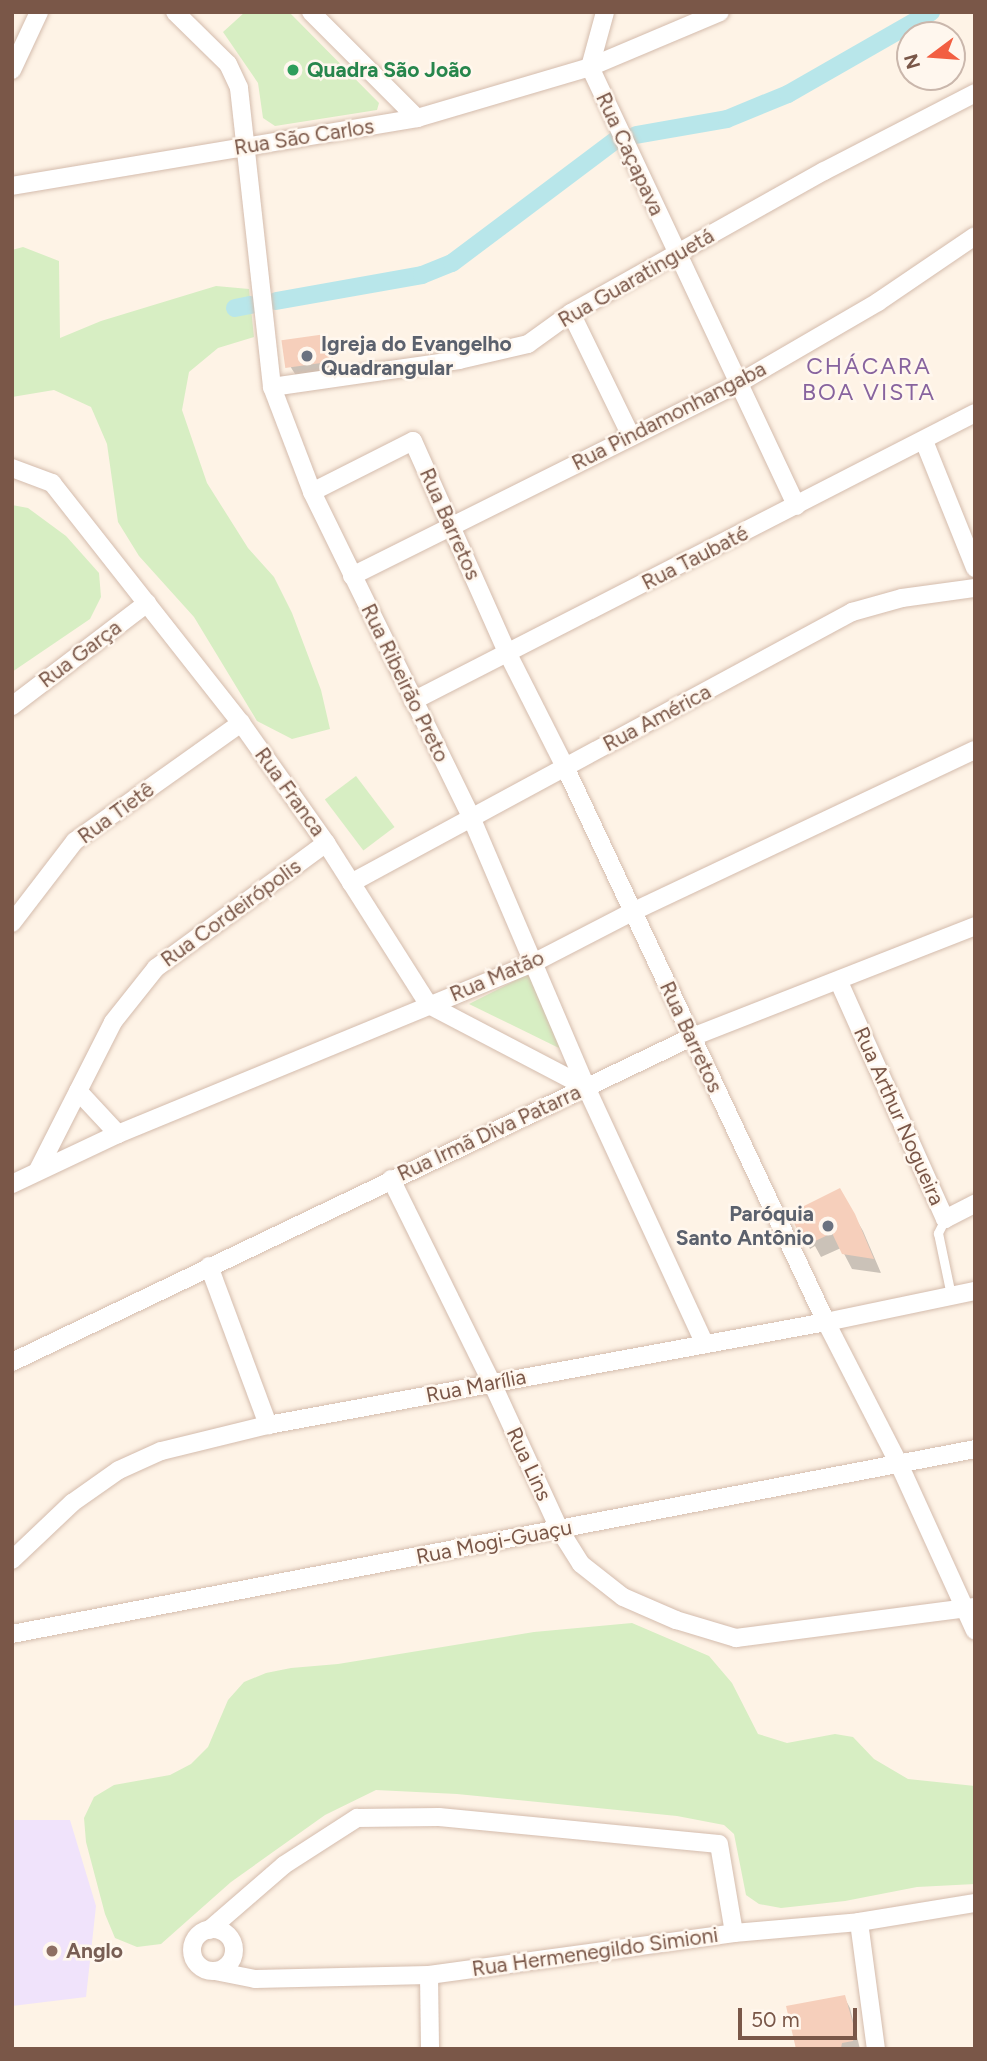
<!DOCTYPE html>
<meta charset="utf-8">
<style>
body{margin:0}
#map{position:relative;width:987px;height:2061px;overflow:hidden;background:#fef3e6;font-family:Figtree,sans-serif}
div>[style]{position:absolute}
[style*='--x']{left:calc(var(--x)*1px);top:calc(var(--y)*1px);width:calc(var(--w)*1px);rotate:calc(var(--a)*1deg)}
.education>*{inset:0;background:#f0e3fb}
.green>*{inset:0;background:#d7eec3;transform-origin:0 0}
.shadow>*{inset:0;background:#0003}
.canal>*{height:18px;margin:-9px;padding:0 9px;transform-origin:9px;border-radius:9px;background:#b8e6ea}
.building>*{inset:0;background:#f6cfbb;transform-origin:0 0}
.roads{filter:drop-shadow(0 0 2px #d4bcad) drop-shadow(0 0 2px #d4bcad)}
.lane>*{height:9px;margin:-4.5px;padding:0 4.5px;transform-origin:4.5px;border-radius:4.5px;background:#fff}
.street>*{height:18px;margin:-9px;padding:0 9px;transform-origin:9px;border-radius:9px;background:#fff}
.street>.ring{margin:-9px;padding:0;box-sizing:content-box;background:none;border:18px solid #fff;border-radius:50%}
.dots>*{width:19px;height:19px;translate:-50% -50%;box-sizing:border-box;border:4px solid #fff7ee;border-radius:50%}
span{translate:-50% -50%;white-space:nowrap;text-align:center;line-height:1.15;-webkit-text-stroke:5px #fff7ee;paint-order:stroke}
.leisure-label{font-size:21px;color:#27864d;font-weight:700}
.left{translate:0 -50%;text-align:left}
.street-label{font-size:21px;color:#7a5748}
.worship-label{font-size:21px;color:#5b616d;font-weight:700}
.right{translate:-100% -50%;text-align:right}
.education-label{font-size:21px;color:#785e54;font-weight:700}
.neighbourhood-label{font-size:23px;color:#87639e;letter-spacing:2px}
.frame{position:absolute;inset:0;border:14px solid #7a5748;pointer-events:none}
.north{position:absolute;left:896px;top:21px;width:70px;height:70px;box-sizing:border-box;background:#fff7ee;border:2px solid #cab7ac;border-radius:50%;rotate:254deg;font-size:19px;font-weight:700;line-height:28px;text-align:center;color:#7a5748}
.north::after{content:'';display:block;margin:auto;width:24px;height:32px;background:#f25f42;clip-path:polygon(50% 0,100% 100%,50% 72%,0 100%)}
.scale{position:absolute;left:738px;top:2008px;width:119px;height:32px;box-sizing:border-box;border:4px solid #7a5748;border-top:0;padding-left:9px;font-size:21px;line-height:24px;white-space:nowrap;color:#7a5748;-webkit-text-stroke:5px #fff7ee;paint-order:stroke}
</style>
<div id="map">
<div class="education">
<div style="clip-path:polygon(12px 1820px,70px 1820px,96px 1906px,86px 1997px,12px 2006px)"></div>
</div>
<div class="green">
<div style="clip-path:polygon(245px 12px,289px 12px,379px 103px,377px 110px,275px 126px,263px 118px,258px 83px,223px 32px)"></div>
<div style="clip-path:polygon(23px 247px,59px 261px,60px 338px,101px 321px,216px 286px,249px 289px,254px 337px,218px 348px,189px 372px,182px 410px,207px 483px,248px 548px,274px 577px,292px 613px,321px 690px,330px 729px,292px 739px,257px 721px,194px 617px,139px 556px,118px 522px,107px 444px,91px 407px,54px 390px,12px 397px,12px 250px)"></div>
<div style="clip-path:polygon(12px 505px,28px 508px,66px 536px,99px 573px,101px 597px,90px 619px,12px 672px)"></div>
<div style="left:356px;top:776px;width:64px;height:39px;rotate:53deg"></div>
<div style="clip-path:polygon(528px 974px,563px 1050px,469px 1004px)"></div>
<div style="clip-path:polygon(632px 1623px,709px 1656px,732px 1683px,758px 1734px,787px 1743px,835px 1734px,853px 1737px,874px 1759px,908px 1779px,975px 1786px,975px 1884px,917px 1887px,845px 1901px,781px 1908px,759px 1904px,746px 1895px,734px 1834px,724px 1825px,677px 1816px,457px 1794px,376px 1790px,325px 1815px,231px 1882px,161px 1944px,137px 1947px,115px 1938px,105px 1914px,86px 1842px,84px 1818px,94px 1797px,114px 1785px,170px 1775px,191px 1764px,208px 1747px,228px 1700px,244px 1682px,266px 1673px,291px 1668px,338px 1664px,534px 1632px)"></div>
</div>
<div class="shadow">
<div style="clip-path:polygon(evenodd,325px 336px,331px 347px,335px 373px,297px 377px,290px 366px,325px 336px,326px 345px,329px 345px,334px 370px,330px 371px,326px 345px)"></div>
<div style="clip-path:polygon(839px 1190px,863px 1231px,881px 1273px,852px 1269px,841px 1248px,821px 1257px,815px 1246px,810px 1249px,802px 1234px,796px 1224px)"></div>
<div style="clip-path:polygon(844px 1997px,850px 2008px,860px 2049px,797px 2049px)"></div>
</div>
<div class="canal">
<div style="--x:636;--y:135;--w:92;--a:-10"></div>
<div style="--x:727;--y:119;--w:66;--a:-22.3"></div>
<div style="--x:788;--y:94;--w:165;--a:-29.8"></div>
<div style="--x:276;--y:301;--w:148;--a:-10.1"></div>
<div style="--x:422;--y:275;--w:32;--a:-22"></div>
<div style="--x:452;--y:263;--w:205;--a:-36.9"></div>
<div style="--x:235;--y:308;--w:16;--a:-11"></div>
</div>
<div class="building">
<div style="left:326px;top:334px;width:28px;height:45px;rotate:82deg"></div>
<div style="clip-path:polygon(840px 1188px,855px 1214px,874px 1259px,842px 1254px,832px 1233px,811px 1243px,808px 1231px,800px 1235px,794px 1223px,799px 1218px,796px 1210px)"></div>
<div style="clip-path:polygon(845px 1995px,856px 2034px,853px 2041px,842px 2043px,841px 2048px,796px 2049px,786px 2006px)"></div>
</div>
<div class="roads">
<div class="lane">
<div style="--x:945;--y:1219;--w:16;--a:117"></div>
<div style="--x:938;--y:1233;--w:63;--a:78.2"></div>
</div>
<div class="street">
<div style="--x:175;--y:12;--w:74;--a:44.5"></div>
<div style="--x:228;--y:64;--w:26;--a:65"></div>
<div style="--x:239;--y:88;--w:301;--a:83.7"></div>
<div style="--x:272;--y:387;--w:112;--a:69.1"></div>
<div style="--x:312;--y:492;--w:362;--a:63.9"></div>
<div style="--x:471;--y:817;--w:293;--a:66.9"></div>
<div style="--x:586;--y:1087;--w:283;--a:65.2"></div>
<div style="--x:311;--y:12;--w:150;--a:45"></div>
<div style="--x:590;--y:67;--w:485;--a:64.8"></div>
<div style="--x:590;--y:67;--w:57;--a:-74.7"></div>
<div style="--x:12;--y:70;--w:64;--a:-65"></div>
<div style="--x:12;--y:186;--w:411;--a:-9.5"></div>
<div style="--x:417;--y:118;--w:180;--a:-16.4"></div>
<div style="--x:590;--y:67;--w:141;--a:-22.9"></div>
<div style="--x:571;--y:313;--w:137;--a:64"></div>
<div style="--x:272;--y:387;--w:189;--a:-8.2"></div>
<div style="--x:459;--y:360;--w:71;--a:-13.1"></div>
<div style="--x:528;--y:344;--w:53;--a:-35.8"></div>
<div style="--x:571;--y:313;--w:290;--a:-29.3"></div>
<div style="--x:824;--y:171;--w:170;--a:-27.3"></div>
<div style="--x:924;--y:441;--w:137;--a:68.1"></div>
<div style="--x:12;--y:468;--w:43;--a:20.6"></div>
<div style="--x:52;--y:483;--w:305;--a:51.8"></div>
<div style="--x:241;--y:723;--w:147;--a:54.7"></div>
<div style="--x:326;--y:843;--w:192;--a:57.6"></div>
<div style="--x:429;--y:1005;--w:177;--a:27.6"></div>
<div style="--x:312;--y:492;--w:113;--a:-26.8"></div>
<div style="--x:413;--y:441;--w:233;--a:66"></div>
<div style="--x:508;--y:654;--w:127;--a:63.2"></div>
<div style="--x:565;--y:767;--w:613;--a:64.81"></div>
<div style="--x:826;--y:1322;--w:160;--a:62.8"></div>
<div style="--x:899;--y:1464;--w:183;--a:65.5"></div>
<div style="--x:352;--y:576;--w:432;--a:-26.5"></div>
<div style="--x:739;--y:383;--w:161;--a:-30.2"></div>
<div style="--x:878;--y:302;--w:117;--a:-34.2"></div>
<div style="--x:413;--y:701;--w:631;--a:-27.13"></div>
<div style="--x:12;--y:706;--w:170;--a:-37.3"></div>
<div style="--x:351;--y:883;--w:570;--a:-28.41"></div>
<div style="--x:852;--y:612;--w:52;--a:-15.6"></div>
<div style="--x:902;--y:598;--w:74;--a:-7.8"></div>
<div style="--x:12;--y:923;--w:103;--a:-52.5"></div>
<div style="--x:75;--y:841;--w:204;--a:-35.4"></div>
<div style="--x:839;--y:982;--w:260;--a:65.9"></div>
<div style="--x:945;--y:1219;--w:34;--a:-27"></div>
<div style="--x:78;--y:1091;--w:59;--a:47.1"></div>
<div style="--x:38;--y:1170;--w:166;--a:-63.1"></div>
<div style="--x:113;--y:1022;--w:69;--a:-51.5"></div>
<div style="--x:156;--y:968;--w:211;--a:-36.3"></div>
<div style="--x:391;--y:1179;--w:228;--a:63.7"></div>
<div style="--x:492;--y:1383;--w:161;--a:65.3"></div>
<div style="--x:559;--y:1529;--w:41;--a:57.8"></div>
<div style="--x:581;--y:1564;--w:53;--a:38.2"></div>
<div style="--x:623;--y:1597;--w:58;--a:23.5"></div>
<div style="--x:676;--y:1620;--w:63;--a:16.7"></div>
<div style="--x:736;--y:1638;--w:241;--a:-7.4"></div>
<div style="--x:12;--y:1184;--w:117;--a:-25.3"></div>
<div style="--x:118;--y:1134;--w:449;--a:-22.4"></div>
<div style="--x:533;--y:963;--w:111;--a:-27.3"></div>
<div style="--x:632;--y:912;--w:379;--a:-25.3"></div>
<div style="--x:209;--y:1266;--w:170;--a:69.6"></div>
<div style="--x:12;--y:1362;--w:754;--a:-25.55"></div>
<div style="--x:692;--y:1037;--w:304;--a:-21.4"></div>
<div style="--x:12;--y:1560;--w:83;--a:-43.5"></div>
<div style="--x:72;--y:1503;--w:57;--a:-35.1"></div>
<div style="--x:119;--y:1470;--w:46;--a:-24.3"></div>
<div style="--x:161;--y:1451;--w:110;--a:-13.7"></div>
<div style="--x:268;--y:1425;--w:567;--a:-10.46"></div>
<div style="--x:826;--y:1322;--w:152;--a:-11.8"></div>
<div style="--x:12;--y:1634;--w:981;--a:-10.87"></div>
<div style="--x:859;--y:1922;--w:128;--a:82.4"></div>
<div class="ring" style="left:192px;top:1929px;width:24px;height:24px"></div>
<div style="--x:209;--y:1930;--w:99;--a:-40.9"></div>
<div style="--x:284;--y:1865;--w:87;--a:-32.8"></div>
<div style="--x:357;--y:1818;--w:82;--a:-0.7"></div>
<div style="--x:439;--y:1817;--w:281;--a:5.5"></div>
<div style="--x:719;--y:1844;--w:90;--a:80.4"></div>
<div style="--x:215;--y:1971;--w:41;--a:11.3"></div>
<div style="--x:255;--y:1979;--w:174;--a:-1.3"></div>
<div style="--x:429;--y:1975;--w:308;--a:-7.8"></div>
<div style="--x:734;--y:1933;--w:125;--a:-5"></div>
<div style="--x:859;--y:1922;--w:118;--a:-9.3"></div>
<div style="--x:429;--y:1975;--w:74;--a:89.2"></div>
</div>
</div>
<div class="dots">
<div style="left:293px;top:70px;background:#2e9e5b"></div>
<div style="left:307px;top:356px;background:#6b7280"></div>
<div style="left:828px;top:1226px;background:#6b7280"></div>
<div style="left:52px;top:1951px;background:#8d6e63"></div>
</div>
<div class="leisure-label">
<span class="left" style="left:307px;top:70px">Quadra São João</span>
</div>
<div class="street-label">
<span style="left:304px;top:137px;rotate:-9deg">Rua São Carlos</span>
<span style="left:630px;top:154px;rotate:65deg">Rua Caçapava</span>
<span style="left:636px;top:278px;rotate:-30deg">Rua Guaratinguetá</span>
<span style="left:669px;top:416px;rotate:-27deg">Rua Pindamonhangaba</span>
<span style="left:450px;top:524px;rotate:66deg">Rua Barretos</span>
<span style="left:695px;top:558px;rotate:-27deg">Rua Taubaté</span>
<span style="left:80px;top:654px;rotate:-37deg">Rua Garça</span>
<span style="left:405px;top:683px;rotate:64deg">Rua Ribeirão Preto</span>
<span style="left:657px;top:718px;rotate:-28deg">Rua América</span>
<span style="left:290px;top:792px;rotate:54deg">Rua Franca</span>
<span style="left:116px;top:813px;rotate:-36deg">Rua Tietê</span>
<span style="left:231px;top:913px;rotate:-36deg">Rua Cordeirópolis</span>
<span style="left:497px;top:976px;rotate:-23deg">Rua Matão</span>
<span style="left:691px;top:1037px;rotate:65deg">Rua Barretos</span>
<span style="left:899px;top:1116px;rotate:66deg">Rua Arthur Nogueira</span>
<span style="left:489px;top:1133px;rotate:-25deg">Rua Irmã Diva Patarra</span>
<span style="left:476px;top:1386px;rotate:-11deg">Rua Marília</span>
<span style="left:529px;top:1464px;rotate:65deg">Rua Lins</span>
<span style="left:494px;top:1542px;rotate:-11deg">Rua Mogi-Guaçu</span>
<span style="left:595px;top:1952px;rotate:-8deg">Rua Hermenegildo Simioni</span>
</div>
<div class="worship-label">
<span class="left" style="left:321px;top:356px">Igreja do Evangelho<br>Quadrangular</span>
<span class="right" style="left:814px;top:1226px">Paróquia<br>Santo Antônio</span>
</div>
<div class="education-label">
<span class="left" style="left:66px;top:1951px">Anglo</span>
</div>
<div class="neighbourhood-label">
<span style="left:869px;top:379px">CHÁCARA<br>BOA VISTA</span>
</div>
<div class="frame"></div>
<div class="north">N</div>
<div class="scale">50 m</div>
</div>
